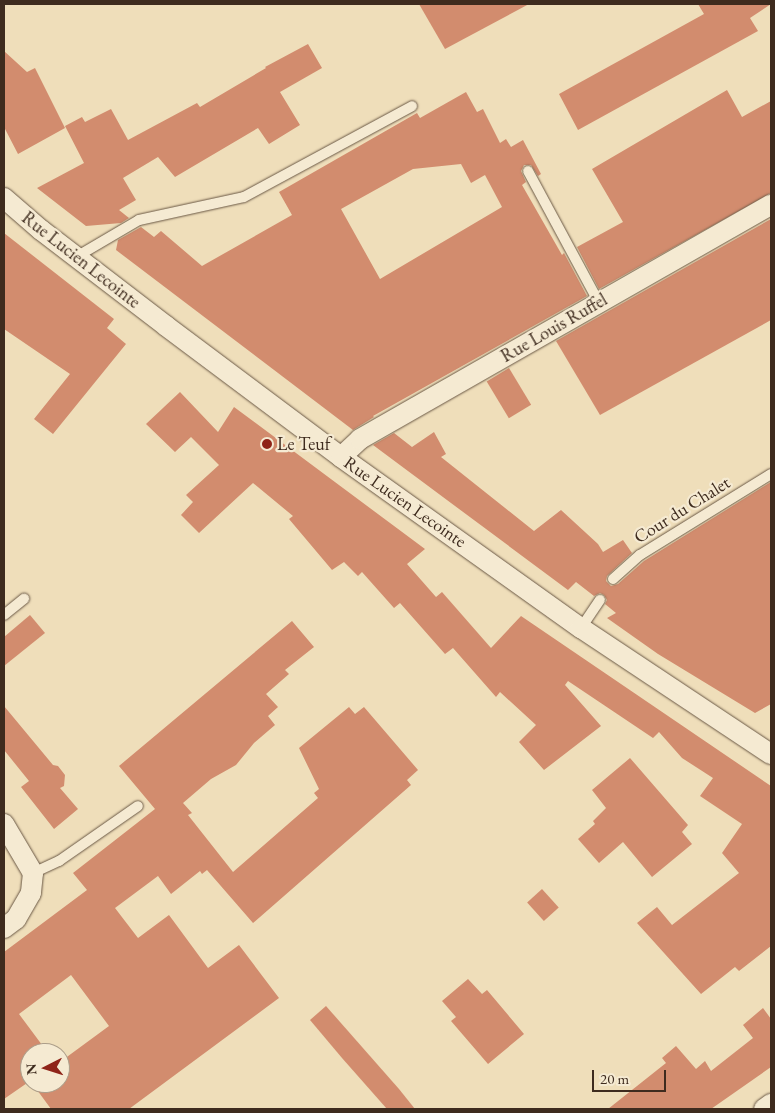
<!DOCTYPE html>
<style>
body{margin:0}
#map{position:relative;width:775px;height:1113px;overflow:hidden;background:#efdeba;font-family:"EB Garamond",serif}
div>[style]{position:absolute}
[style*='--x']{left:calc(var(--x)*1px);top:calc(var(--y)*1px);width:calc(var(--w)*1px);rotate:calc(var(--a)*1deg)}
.building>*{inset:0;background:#d28c6e;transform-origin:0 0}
.roads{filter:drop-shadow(0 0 1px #6a5845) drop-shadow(0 0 1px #6a5845)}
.lane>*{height:10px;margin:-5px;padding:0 5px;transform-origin:5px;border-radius:5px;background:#f5ead2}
.street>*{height:20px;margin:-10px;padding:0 10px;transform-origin:10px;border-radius:10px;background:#f5ead2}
.dots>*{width:14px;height:14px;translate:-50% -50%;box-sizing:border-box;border:2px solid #f5ead2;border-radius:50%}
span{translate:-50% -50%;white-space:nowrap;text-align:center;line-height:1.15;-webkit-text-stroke:4.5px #f5ead2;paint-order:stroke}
.street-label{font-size:18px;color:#3e2b1e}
.poi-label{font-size:18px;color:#3e2b1e}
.left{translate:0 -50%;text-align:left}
.frame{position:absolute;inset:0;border:5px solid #3e2b1e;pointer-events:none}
.north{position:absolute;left:20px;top:1043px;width:50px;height:50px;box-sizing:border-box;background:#f5ead2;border:1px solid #ac9e8a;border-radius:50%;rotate:265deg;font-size:14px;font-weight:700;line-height:20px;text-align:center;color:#3e2b1e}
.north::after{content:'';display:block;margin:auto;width:18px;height:22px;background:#8f2418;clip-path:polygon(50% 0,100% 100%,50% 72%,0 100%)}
.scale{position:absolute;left:592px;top:1070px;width:74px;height:22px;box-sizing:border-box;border:2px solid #3e2b1e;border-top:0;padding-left:6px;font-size:15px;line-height:18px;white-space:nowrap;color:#3e2b1e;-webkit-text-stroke:4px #f5ead2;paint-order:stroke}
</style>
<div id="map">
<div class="building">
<div style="clip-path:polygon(419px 4px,529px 4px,445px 49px)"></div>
<div style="clip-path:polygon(698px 4px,771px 4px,750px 18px,758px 31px,578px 130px,559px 94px,704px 14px)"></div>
<div style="clip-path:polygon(308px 44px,322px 68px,280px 92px,300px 125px,269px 144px,258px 128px,175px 177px,158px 157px,123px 178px,136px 200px,119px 210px,129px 218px,121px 223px,86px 226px,37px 188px,84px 163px,65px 126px,82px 117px,85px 122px,111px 109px,128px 140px,197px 103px,200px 107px,266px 68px,265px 67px)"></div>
<div style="clip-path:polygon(4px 51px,27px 72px,35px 68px,65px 128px,18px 154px,4px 127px)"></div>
<div style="clip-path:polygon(727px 90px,742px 117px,771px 101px,771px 193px,599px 289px,577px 247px,623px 222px,592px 169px)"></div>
<div style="clip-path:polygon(evenodd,466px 92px,477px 112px,483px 109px,500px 143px,506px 139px,511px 147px,523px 140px,541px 174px,538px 176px,531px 165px,524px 165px,521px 171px,526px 182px,522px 185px,562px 255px,564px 253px,587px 296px,373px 416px,374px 417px,353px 430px,116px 250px,118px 240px,141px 227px,154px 237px,161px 231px,202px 266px,292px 215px,279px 192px,417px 113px,420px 118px,466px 92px,461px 164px,471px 183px,485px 175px,502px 207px,380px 279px,341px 209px,413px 169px,461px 164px)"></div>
<div style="clip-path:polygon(771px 219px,771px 320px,600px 415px,556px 341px)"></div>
<div style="clip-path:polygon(4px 233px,114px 319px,107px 328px,126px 344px,53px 434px,34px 419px,70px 374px,4px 329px)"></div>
<div style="left:509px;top:368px;width:43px;height:26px;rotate:59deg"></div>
<div style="clip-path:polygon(180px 392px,218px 432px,234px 407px,425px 549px,407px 564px,436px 597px,442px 592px,491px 648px,521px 616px,771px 786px,771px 946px,739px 971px,735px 967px,701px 994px,637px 923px,657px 907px,672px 925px,739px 873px,722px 853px,742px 824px,700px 796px,713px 778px,682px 758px,659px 732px,653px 738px,568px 681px,565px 685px,601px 726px,544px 770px,519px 742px,536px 725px,500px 692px,496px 697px,453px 648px,445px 654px,400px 603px,394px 608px,362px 572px,358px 576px,344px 562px,332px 570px,289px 519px,293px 516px,253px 483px,199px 533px,181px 515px,193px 502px,186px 495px,219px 465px,191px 437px,175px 452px,146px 424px)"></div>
<div style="clip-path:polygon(434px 432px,446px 454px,441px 457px,534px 531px,561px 510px,598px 544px,603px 552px,623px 540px,632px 553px,607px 576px,606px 581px,611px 586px,618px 584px,644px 561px,771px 482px,771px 704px,755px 713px,658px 654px,607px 618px,616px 613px,605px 604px,607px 600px,604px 595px,600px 593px,594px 596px,576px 582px,568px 590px,373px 445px,394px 433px,412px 447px)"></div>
<div style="clip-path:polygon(30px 615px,45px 633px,4px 666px,4px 637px)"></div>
<div style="clip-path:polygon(292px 621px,314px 647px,285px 670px,289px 674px,266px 694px,278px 707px,268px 716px,275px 725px,254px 743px,236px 765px,211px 779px,183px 803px,192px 813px,188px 815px,233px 872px,318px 798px,314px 793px,319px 789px,299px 748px,349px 707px,355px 714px,364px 707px,418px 770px,407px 780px,411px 785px,253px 923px,207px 870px,202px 874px,200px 871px,171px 894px,158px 876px,115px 908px,138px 938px,169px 915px,208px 968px,239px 945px,279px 998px,129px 1109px,51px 1109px,32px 1083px,60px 1083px,60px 1062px,109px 1026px,71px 975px,19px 1014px,48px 1053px,30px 1053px,30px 1081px,4px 1099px,4px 952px,87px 890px,73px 873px,155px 809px,119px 766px)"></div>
<div style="clip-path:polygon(4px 706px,53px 765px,58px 766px,65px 775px,64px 786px,60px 788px,78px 809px,54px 829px,21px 787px,29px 781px,4px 750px)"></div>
<div style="clip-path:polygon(630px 758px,688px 825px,682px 832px,692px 844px,652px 877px,623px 842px,599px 863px,578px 839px,595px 824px,593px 821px,606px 808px,592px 790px)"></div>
<div style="left:542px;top:889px;width:25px;height:20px;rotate:48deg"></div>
<div style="clip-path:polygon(468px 979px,482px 994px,487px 990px,524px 1034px,488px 1064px,451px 1021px,456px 1017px,442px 1001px)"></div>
<div style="clip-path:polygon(326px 1006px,399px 1089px,415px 1109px,387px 1109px,342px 1058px,310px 1020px)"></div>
<div style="clip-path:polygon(763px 1008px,771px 1019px,771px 1067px,711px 1109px,608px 1109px,666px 1063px,662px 1058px,676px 1046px,696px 1069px,705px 1061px,711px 1071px,753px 1038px,743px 1025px)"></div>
</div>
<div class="roads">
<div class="lane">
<div style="--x:528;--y:171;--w:150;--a:61.7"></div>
<div style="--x:76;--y:257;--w:73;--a:-30.4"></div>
<div style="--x:139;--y:220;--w:107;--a:-12.4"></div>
<div style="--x:244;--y:197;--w:191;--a:-28.4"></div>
<div style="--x:613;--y:579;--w:36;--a:-42"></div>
<div style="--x:640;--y:555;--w:154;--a:-31.7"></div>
<div style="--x:4;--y:615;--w:26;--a:-39"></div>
<div style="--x:581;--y:628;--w:34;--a:-56"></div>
<div style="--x:33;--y:873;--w:29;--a:-25"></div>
<div style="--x:59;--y:861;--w:96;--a:-34.8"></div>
</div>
<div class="street">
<div style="--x:4;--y:198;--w:49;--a:40.9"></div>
<div style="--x:41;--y:230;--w:158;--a:37.5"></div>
<div style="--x:166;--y:326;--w:219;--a:36.8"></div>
<div style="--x:341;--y:457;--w:295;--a:35.5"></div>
<div style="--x:581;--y:628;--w:228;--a:33.6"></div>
<div style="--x:341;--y:457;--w:26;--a:-43"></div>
<div style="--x:360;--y:439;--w:473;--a:-29.7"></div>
<div style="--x:4;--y:824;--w:57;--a:59.4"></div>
<div style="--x:33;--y:873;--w:20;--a:96"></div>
<div style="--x:31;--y:893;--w:30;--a:120"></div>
<div style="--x:16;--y:919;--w:15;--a:143"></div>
<div style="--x:764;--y:1109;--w:9;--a:-36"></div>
</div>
</div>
<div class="dots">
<div style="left:267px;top:444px;background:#8f2418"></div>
</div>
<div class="street-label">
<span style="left:81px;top:260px;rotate:38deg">Rue Lucien Lecointe</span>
<span style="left:554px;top:328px;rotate:-30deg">Rue Louis Ruffel</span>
<span style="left:405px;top:502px;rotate:35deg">Rue Lucien Lecointe</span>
<span style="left:682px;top:510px;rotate:-32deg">Cour du Chalet</span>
</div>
<div class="poi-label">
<span class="left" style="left:277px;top:444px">Le Teuf</span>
</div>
<div class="frame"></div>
<div class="north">N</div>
<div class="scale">20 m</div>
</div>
